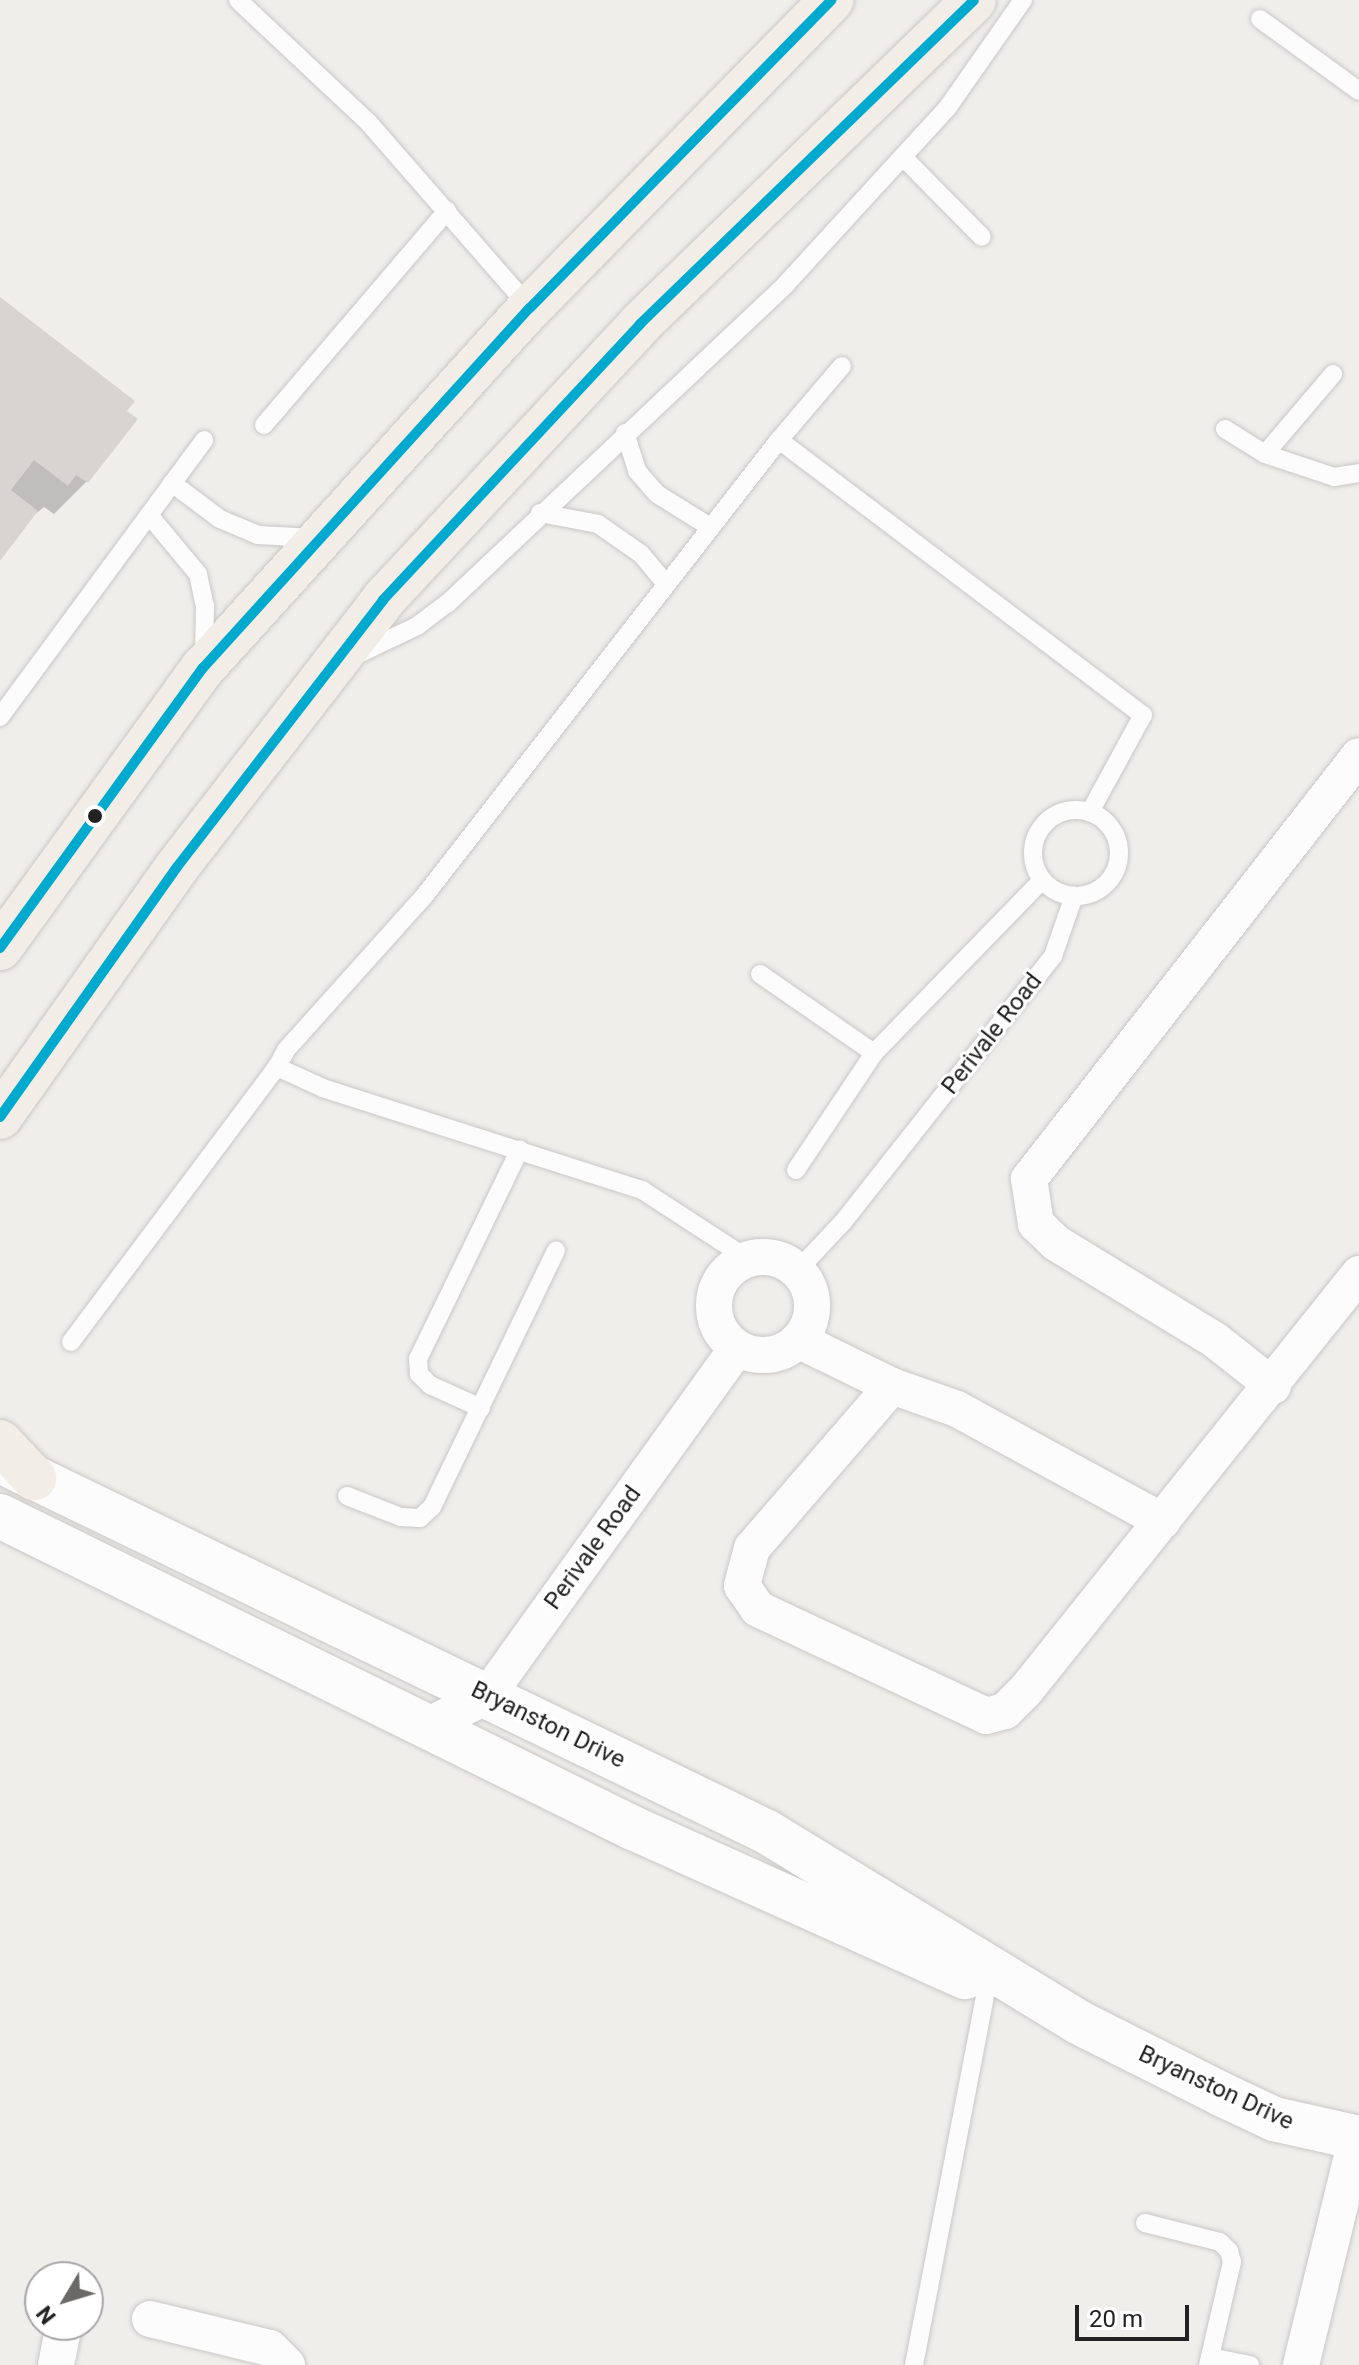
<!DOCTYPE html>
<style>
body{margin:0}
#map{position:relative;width:1359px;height:2365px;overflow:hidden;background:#f0eeeb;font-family:Roboto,sans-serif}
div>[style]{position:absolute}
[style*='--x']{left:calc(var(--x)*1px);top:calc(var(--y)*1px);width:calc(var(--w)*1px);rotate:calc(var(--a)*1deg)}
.shadow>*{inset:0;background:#0003}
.building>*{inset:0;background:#d7d4d2}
.roads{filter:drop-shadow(0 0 2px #c9c8c7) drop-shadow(0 0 2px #c9c8c7)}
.service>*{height:18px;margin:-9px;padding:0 9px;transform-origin:9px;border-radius:9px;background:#fdfcfc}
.service>.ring{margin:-9px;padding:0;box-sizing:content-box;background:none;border:18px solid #fdfcfc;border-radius:50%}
.minor>*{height:36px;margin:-18px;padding:0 18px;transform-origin:18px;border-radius:18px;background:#fdfcfc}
.minor>.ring{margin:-18px;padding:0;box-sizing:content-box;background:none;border:36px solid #fdfcfc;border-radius:50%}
.tertiary>*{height:44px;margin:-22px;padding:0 22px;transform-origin:22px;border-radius:22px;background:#fdfcfc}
.primary>*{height:44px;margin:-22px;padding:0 22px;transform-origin:22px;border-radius:22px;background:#f3ede7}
.bus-1>*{height:10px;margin:-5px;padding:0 5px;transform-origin:5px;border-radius:5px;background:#00a9ce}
.dots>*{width:22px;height:22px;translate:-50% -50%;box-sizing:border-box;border:4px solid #fff;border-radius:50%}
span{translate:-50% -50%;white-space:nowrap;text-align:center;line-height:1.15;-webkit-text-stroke:6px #fff;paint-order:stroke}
.street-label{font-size:24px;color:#222}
.north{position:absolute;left:24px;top:2261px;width:80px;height:80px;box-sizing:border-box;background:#fff;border:2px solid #a7a7a7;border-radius:50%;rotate:232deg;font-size:22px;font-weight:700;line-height:32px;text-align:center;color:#222}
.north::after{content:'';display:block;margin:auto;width:28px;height:36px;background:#6a6968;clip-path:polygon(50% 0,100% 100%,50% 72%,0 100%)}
.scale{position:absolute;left:1075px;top:2305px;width:114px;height:36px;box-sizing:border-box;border:4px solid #222;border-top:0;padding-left:10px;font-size:24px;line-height:28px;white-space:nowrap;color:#222;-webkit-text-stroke:6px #fff;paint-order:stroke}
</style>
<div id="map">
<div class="shadow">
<div style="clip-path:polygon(0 300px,135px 420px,86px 482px,54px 514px,44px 507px,33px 516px,0 558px)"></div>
</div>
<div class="building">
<div style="clip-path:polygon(0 297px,135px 401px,127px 411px,138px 419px,88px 483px,76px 475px,68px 486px,34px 460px,11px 490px,38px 511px,0 561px)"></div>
</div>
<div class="roads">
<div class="service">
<div style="--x:238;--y:0;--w:178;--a:43.2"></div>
<div style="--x:368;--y:122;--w:247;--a:48.9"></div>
<div style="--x:1260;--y:19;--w:122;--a:36"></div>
<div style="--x:903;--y:157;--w:112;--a:45.4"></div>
<div style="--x:264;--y:425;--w:282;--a:-49.5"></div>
<div style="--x:1225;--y:429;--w:47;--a:32"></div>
<div style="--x:1265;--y:454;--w:73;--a:18.4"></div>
<div style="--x:1334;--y:477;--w:25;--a:-9"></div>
<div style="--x:625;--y:433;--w:40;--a:72"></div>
<div style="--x:637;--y:471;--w:30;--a:49"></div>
<div style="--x:657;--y:494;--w:62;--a:31.9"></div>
<div style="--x:779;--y:440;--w:97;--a:-49.6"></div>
<div style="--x:1265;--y:454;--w:105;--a:-49.6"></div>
<div style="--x:172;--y:483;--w:60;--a:36.9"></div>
<div style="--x:220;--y:519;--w:41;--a:22.8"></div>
<div style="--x:258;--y:535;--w:56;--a:3.1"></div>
<div style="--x:540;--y:513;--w:59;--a:10.7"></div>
<div style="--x:598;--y:524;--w:52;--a:34.9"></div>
<div style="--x:641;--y:554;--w:39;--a:50"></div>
<div style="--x:149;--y:515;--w:77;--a:50.3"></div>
<div style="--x:198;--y:574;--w:33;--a:78"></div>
<div style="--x:205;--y:606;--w:51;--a:91.1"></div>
<div style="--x:356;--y:655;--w:68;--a:-25.4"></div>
<div style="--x:417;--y:626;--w:39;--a:-37"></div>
<div style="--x:448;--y:603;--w:465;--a:-43.3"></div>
<div style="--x:786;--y:284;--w:240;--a:-47.5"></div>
<div style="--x:948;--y:107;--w:131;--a:-55"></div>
<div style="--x:0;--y:717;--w:344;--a:-53.6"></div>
<div class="ring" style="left:1033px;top:810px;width:68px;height:68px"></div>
<div style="--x:760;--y:974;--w:139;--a:34.7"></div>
<div style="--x:796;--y:1170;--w:141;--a:-56.3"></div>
<div style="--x:874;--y:1053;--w:241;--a:-45.8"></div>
<div style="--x:748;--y:1259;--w:126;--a:-146.9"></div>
<div style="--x:642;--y:1190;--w:335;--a:-162.3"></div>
<div style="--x:323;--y:1088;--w:51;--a:-155.5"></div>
<div style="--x:277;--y:1067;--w:19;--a:-62"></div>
<div style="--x:286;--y:1050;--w:208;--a:-48.1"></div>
<div style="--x:425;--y:895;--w:576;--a:-52.12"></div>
<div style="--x:779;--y:440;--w:456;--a:37.1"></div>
<div style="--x:1143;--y:715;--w:111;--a:118.7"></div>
<div style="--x:797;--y:1271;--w:67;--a:-46.8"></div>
<div style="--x:843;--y:1222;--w:339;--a:-51.7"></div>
<div style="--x:1053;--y:956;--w:64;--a:-70.7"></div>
<div style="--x:71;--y:1342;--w:344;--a:-53.2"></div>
<div style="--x:481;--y:1408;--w:56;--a:-155.7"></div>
<div style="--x:430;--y:1385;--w:16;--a:-135"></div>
<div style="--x:419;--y:1374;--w:15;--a:-94"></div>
<div style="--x:418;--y:1359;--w:233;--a:-64.1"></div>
<div style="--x:347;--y:1496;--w:58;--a:21.3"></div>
<div style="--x:401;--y:1517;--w:19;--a:3"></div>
<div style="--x:420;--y:1518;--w:16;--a:-43"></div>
<div style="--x:432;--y:1507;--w:285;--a:-64.2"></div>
<div style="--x:1145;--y:2223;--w:77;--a:14.2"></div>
<div style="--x:1220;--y:2242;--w:13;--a:45"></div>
<div style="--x:1229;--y:2251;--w:11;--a:75"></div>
<div style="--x:1232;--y:2262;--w:106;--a:103.1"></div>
<div style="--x:1210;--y:2357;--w:41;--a:11.3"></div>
<div style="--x:914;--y:2365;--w:386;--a:-79.1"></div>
</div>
<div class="minor">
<div class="ring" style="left:714px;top:1257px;width:62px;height:62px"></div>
<div style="--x:798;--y:1340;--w:105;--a:26.1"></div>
<div style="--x:892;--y:1386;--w:214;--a:130.8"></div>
<div style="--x:752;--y:1548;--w:39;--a:105"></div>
<div style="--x:742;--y:1586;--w:28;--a:55"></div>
<div style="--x:758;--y:1609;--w:252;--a:25.1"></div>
<div style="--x:986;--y:1716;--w:20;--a:-15"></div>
<div style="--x:1005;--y:1711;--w:30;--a:-45"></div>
<div style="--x:1026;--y:1690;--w:533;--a:-51.32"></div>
<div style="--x:892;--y:1386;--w:69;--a:19.5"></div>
<div style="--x:957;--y:1409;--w:234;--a:28.6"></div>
<div style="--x:1273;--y:1386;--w:74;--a:-141.6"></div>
<div style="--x:1215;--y:1340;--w:186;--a:-148.6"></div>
<div style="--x:1056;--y:1243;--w:28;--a:-136"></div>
<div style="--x:1036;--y:1224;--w:46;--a:-98.8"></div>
<div style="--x:1029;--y:1179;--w:536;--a:-52.04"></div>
<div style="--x:429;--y:1725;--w:65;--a:-26.6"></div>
<div style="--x:487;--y:1696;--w:428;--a:-54.3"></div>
<div style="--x:150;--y:2319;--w:123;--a:13.6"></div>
<div style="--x:270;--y:2348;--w:24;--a:45"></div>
<div style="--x:56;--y:2365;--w:41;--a:-78.7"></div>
<div style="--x:1301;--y:2365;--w:233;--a:-76.3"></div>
</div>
<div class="tertiary">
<div style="--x:0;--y:1461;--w:852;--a:25.81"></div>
<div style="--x:767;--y:1832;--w:364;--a:31.4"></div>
<div style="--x:1078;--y:2022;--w:160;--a:26.7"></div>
<div style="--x:1221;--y:2094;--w:59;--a:25.3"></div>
<div style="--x:1274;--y:2119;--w:87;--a:12.6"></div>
<div style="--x:0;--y:1516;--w:706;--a:26.24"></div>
<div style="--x:633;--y:1828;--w:364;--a:24.2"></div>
</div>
<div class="primary">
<div style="--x:0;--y:948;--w:346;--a:-54.1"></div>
<div style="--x:203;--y:668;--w:486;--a:-47.8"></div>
<div style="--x:530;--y:308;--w:431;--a:-45.6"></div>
<div style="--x:0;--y:1117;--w:306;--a:-54.7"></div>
<div style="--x:177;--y:867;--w:337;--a:-52.3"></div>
<div style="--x:383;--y:600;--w:377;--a:-47"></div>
<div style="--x:640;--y:324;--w:465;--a:-44.1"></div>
<div style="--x:0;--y:1442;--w:50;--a:46.6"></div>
</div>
</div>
<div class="bus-1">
<div style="--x:0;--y:948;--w:346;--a:-54.1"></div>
<div style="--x:203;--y:668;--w:486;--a:-47.8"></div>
<div style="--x:530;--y:308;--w:431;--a:-45.6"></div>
<div style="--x:0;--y:1117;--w:306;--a:-54.7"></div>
<div style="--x:177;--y:867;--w:337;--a:-52.3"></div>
<div style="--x:383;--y:600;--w:377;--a:-47"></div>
<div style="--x:640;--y:324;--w:465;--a:-44.1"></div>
</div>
<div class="dots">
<div style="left:95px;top:816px;background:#222"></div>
</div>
<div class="street-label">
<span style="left:992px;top:1034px;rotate:-52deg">Perivale Road</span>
<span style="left:593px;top:1548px;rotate:-54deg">Perivale Road</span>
<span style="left:548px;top:1725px;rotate:26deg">Bryanston Drive</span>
<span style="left:1216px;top:2088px;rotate:25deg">Bryanston Drive</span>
</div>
<div class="north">N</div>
<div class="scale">20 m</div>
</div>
